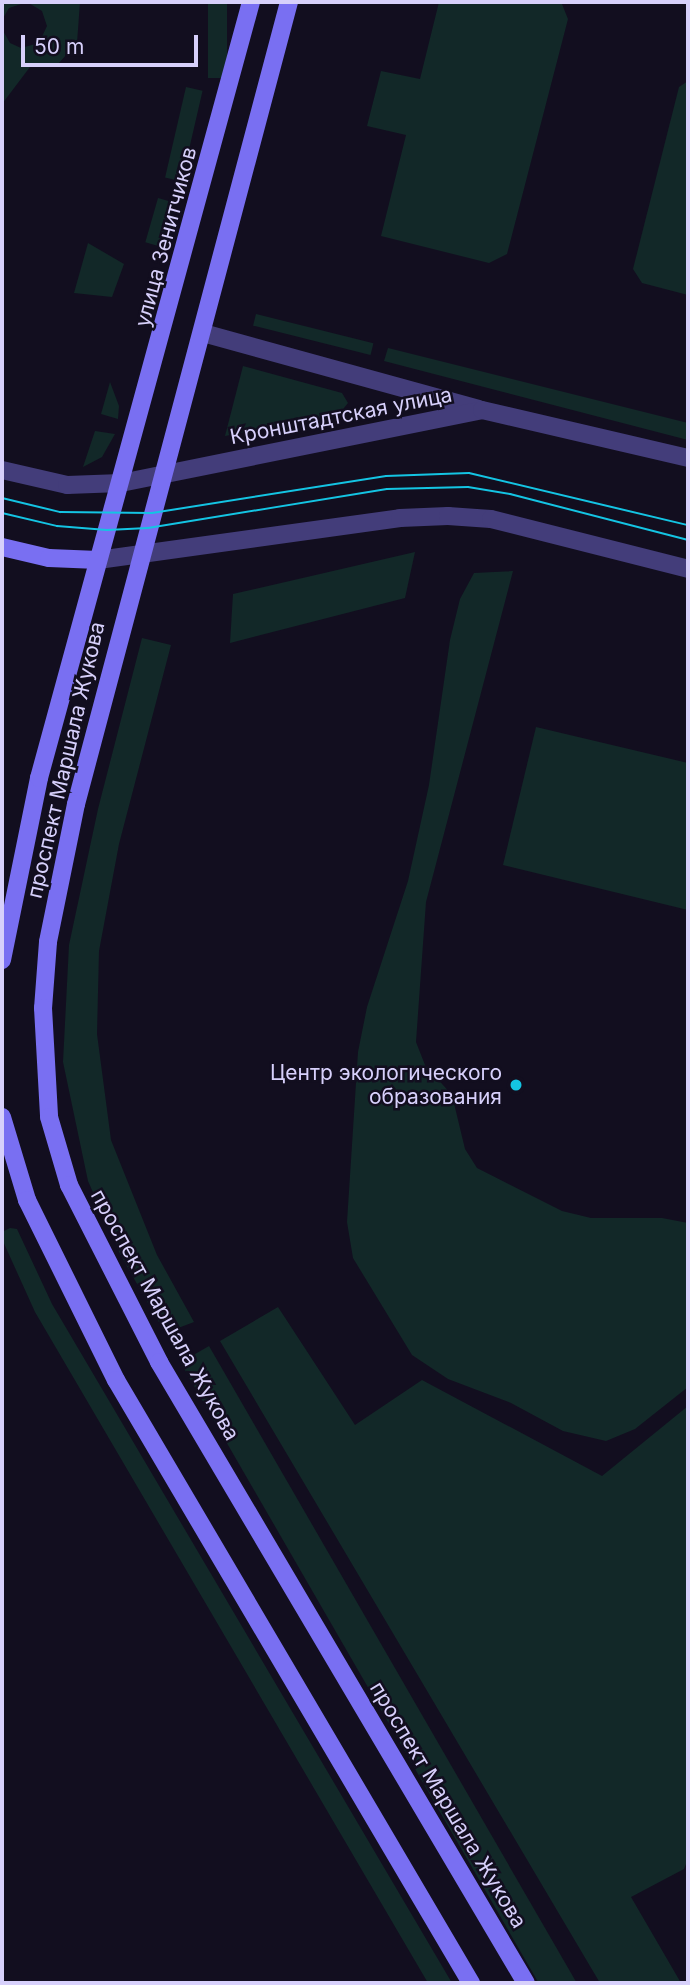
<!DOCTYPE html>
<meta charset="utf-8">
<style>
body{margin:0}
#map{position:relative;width:690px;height:1985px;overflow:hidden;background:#120e1f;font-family:Inter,sans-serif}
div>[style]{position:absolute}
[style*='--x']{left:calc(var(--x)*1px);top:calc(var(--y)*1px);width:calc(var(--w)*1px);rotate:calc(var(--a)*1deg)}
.green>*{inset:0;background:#122828;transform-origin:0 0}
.street>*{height:18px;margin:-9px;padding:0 9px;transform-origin:9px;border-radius:9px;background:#433d7a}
.secondary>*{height:18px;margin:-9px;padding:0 9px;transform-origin:9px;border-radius:9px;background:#796ff2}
.tram>*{height:2px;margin:-1px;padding:0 1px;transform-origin:1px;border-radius:1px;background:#14c4e3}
.dots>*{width:19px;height:19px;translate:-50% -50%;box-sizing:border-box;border:4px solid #120e1f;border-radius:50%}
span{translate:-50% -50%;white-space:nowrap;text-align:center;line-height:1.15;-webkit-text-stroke:5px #120e1f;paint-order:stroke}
.street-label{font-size:21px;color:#d7d0fb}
.poi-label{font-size:21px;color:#d7d0fb}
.right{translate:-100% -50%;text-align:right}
.frame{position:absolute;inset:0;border:4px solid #d7d0fb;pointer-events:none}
.scale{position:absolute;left:21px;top:35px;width:177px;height:32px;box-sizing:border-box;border:4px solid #d7d0fb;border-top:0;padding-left:9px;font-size:21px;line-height:24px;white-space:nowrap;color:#d7d0fb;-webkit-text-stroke:5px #120e1f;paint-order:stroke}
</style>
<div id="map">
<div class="green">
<div style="clip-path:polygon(2px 2px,80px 2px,77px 43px,58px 64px,30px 67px,2px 104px,2px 29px,10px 43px,21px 48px,39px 43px,47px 26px,42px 11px,27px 2px,9px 8px,2px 20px)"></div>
<div style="left:208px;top:2px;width:19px;height:76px"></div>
<div style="clip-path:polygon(439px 2px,551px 2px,562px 4px,568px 19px,507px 254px,489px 263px,381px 236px,406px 135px,367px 126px,381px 71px,420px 79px)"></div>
<div style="clip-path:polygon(688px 81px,688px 295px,642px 283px,633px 269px,679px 87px)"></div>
<div style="left:186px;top:87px;width:17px;height:93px;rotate:13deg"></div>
<div style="left:158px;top:198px;width:18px;height:46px;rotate:16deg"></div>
<div style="clip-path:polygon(88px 243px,124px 264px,112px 297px,74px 293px)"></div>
<div style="left:256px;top:314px;width:121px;height:12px;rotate:14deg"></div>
<div style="clip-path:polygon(388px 348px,688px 423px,688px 440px,384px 361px)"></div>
<div style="clip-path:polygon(243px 366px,342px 393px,348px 403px,339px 414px,225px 436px)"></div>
<div style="clip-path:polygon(110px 382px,119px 406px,118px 419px,101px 414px)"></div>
<div style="clip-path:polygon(95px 431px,115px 434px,102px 457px,83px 467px)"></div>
<div style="clip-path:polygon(415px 552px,405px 598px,230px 643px,233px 594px)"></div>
<div style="clip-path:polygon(513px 571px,426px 902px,416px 1042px,425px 1065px,452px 1095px,465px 1149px,477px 1168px,562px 1211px,591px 1218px,662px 1218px,688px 1223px,688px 1387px,635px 1429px,606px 1441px,563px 1431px,511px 1403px,448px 1379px,412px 1355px,353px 1258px,347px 1222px,358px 1052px,367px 1007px,408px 881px,429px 785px,450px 640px,460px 599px,474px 573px)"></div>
<div style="clip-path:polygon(142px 638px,171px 645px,119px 844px,99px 951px,97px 1034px,111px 1140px,157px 1255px,194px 1322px,165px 1333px,120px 1254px,88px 1181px,63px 1062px,69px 945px,98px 809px)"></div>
<div style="clip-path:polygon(536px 727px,688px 763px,688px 910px,503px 865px)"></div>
<div style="clip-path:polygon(10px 1228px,17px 1229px,52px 1304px,452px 1983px,428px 1983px,35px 1312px,2px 1239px,2px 1232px)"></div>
<div style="clip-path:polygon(278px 1307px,355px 1425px,422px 1380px,602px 1476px,688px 1406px,688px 1859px,684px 1869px,631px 1897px,681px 1983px,600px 1983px,220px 1341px)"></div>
<div style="left:209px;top:1346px;width:739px;height:33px;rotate:60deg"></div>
</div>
<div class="street">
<div style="--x:203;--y:333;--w:286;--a:15.4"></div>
<div style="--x:2;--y:470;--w:67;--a:13"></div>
<div style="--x:67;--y:485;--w:54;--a:-2.1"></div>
<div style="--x:121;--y:483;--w:368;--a:-11.4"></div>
<div style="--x:482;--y:410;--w:212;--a:13.1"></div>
<div style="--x:98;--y:560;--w:305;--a:-7.9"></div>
<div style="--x:400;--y:518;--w:48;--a:-2.4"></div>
<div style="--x:448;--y:516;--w:43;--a:4"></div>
<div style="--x:491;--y:519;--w:203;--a:14.2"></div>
</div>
<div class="secondary">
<div style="--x:289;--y:2;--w:830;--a:104.87"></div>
<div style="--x:76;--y:804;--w:141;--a:101.5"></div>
<div style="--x:48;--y:942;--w:66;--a:94.3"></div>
<div style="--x:43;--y:1008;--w:109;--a:86.8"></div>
<div style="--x:49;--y:1117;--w:71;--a:73.6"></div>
<div style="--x:69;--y:1185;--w:199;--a:63"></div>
<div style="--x:159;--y:1362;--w:721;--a:59.42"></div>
<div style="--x:2;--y:547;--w:48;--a:13.2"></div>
<div style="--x:49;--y:558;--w:49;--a:2.3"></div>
<div style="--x:2;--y:960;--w:186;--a:-78.5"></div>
<div style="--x:39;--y:778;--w:804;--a:-74.72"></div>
<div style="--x:2;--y:1117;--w:87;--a:73.2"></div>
<div style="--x:27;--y:1200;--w:201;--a:63.7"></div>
<div style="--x:116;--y:1380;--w:700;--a:59.51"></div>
</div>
<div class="tram">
<div style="--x:2;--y:498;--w:60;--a:13.6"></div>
<div style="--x:60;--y:512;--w:92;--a:0.6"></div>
<div style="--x:152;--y:513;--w:237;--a:-9"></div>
<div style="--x:386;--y:476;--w:83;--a:-2.1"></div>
<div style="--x:469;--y:473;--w:225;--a:13.4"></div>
<div style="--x:2;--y:513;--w:57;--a:13.3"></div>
<div style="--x:57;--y:526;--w:50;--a:4.6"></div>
<div style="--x:107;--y:530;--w:41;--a:-2.8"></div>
<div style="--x:148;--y:528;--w:242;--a:-9.3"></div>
<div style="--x:387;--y:489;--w:81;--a:-1.4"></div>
<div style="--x:468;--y:487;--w:43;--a:9.5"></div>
<div style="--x:510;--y:494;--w:184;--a:14.5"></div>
</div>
<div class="dots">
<div style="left:516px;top:1085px;background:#14c4e3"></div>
</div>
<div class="street-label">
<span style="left:166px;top:237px;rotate:-75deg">улица Зенитчиков</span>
<span style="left:341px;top:416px;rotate:-11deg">Кронштадтская улица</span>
<span style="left:66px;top:760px;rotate:-77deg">проспект Маршала Жукова</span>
<span style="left:165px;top:1315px;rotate:61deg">проспект Маршала Жукова</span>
<span style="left:448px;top:1805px;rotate:59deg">проспект Маршала Жукова</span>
</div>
<div class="poi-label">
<span class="right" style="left:502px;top:1085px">Центр экологического<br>образования</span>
</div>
<div class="frame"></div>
<div class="scale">50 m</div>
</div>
